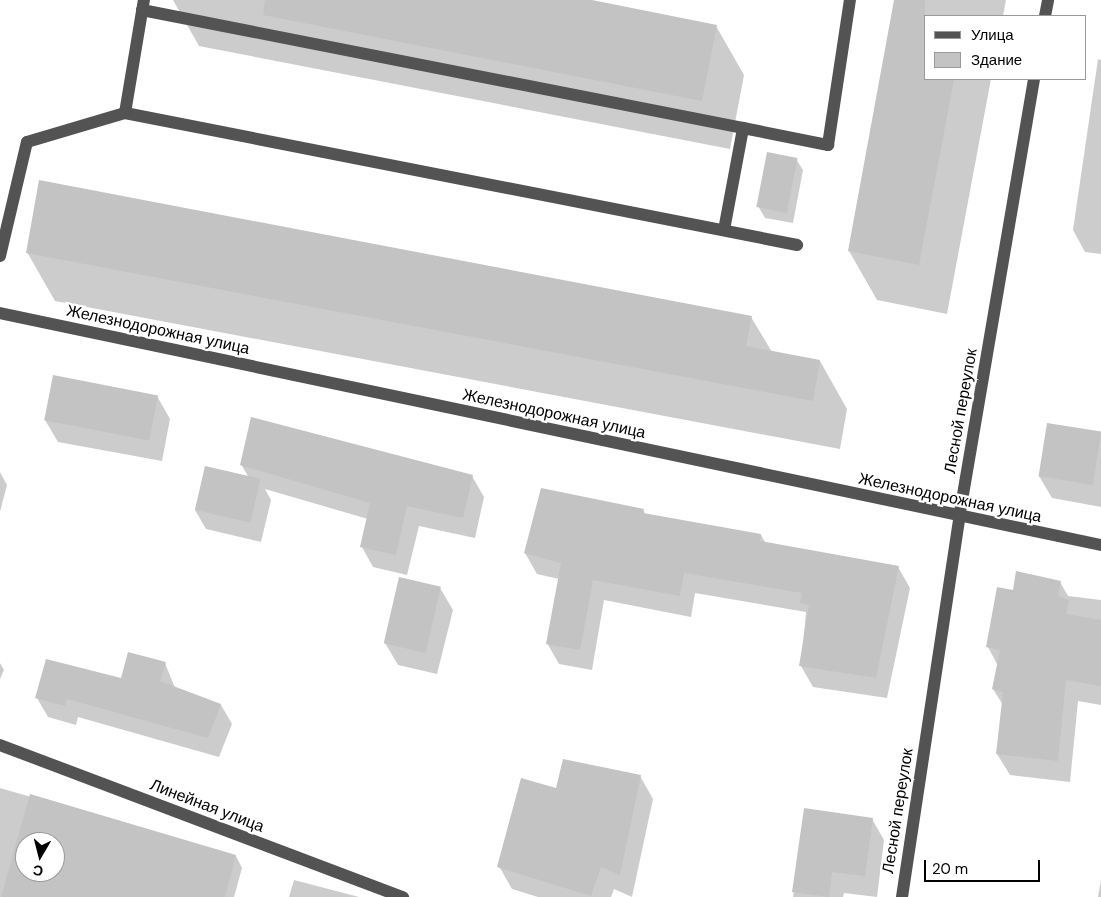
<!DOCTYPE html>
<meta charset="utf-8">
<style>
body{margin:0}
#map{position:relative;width:1101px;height:897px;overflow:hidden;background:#fff;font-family:"DM Sans",sans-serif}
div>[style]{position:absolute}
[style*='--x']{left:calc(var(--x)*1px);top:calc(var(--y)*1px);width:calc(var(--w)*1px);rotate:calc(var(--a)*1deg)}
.shadow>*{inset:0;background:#0003}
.building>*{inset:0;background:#c3c3c3;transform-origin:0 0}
.minor>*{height:12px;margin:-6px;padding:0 6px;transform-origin:6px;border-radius:6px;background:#535353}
span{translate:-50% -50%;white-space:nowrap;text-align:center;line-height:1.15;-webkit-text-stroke:4.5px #fff;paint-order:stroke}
.street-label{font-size:16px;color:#000}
.legend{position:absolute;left:924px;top:15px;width:162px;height:65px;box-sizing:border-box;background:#fff;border:1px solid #999;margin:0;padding:6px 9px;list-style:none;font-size:15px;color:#000}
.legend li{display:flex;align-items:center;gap:10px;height:25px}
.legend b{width:25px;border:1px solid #999}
.north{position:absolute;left:15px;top:832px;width:50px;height:50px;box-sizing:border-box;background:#fff;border:1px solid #999;border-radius:50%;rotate:188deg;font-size:14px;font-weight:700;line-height:20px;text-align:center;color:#000}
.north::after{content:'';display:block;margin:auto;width:18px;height:22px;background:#000;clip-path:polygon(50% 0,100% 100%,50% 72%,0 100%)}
.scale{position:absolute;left:924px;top:860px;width:116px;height:22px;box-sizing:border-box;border:2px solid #000;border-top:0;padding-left:6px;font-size:15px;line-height:18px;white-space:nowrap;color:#000;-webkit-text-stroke:4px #fff;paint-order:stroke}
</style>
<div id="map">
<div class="shadow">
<div style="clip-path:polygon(173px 0,585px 0,716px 26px,744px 75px,730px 149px,199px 46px)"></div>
<div style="clip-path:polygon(896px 0,1006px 0,1003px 16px,925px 16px,925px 79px,991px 79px,947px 314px,877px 300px,849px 251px)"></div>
<div style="clip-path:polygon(1098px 59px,1101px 60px,1101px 254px,1085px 252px,1073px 230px)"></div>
<div style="clip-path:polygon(796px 159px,803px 170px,793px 223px,765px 218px,758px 206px)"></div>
<div style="clip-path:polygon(27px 252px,751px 317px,772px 352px,820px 361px,847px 409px,840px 449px,55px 301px)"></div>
<div style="clip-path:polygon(157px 396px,170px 419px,162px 461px,58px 442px,45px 420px)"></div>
<div style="clip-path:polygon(1048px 424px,1101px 434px,1101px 507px,1052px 498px,1039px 476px)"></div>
<div style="clip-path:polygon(241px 464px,472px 476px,484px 497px,475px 538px,419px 526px,407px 575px,373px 567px,362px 547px,368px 519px,265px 489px,271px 500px,261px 542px,206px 529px,195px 510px,249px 478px)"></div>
<div style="clip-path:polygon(0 472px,7px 485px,0 512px)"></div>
<div style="clip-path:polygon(643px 510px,646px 515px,761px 535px,766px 544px,898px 567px,910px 588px,887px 698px,813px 687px,801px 666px,806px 612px,695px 593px,691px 617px,604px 600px,592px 670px,559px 664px,547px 643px,559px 579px,537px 574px,525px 553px)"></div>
<div style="clip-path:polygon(1060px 582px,1068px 596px,1101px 600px,1101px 705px,1078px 701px,1070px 782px,1010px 775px,997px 754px,1003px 705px,993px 689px,998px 666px,988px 647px,1014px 591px)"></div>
<div style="clip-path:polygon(440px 588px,453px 610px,437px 674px,398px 665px,385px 643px)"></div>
<div style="clip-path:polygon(0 663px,4px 670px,0 679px)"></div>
<div style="clip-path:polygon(165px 663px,175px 688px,221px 705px,232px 724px,219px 757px,78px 717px,76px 725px,48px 717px,37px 698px,122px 679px)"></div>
<div style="clip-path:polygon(640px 776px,653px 799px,632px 897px,614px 889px,611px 897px,538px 897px,512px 889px,499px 866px,557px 789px)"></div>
<div style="clip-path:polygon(evenodd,0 788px,236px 856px,242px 868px,234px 897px,0 897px,0 788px,25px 842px,55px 842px,55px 872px,25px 872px,25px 842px)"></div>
<div style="clip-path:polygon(805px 809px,872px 819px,884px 840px,877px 897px,844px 893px,843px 897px,793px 897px)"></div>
<div style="clip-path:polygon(294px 880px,359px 897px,289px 897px)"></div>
<div style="clip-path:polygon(1101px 880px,1101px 897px,1098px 897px)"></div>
</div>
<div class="building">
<div style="clip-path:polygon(265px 0,592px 0,717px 25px,702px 101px,263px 15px)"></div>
<div style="clip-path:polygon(894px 0,925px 0,925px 79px,954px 79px,919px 265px,848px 251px)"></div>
<div style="left:767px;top:152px;width:31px;height:56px;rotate:11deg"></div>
<div style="clip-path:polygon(39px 180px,752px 316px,746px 346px,820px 360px,813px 401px,26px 253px)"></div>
<div style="left:53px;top:375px;width:107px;height:46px;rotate:11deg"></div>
<div style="clip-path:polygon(251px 417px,473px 475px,463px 518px,407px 506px,396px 555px,360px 547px,370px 503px,240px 465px)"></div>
<div style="left:1047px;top:423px;width:55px;height:54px;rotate:9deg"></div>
<div style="left:205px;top:466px;width:57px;height:45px;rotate:13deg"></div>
<div style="clip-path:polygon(541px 488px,644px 509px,643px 513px,761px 534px,760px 541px,899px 566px,876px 678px,799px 666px,809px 605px,800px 603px,802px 593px,684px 573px,680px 596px,593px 580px,580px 650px,546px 644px,561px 563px,524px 553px)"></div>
<div style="clip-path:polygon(1016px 571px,1061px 581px,1058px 596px,1069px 600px,1066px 614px,1101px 620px,1101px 686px,1066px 680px,1058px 761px,996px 754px,1003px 692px,992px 689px,1000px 650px,986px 647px,997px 587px,1013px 590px)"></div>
<div style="left:399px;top:577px;width:43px;height:68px;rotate:13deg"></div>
<div style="clip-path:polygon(128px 652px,166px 662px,160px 681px,221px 704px,208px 738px,67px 699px,65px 706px,35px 698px,46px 659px,121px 678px)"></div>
<div style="clip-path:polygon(563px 759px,641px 775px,620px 875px,601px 867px,591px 896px,497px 867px,521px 778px,556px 788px)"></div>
<div style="clip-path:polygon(evenodd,30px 794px,236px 855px,225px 897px,1px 897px,30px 794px,25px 842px,55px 842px,55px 872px,25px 872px,25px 842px)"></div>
<div style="clip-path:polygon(804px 808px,873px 818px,865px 876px,832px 872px,829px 897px,792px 892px)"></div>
</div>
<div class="minor">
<div style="--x:142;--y:10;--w:612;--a:11.11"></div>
<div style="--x:1045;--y:16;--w:16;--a:-79"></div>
<div style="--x:125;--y:113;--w:685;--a:11.11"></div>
<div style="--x:724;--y:230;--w:104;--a:-79.4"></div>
<div style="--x:743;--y:128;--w:87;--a:11.3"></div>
<div style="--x:828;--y:145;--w:147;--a:-81.4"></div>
<div style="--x:0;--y:256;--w:117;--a:-76.7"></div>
<div style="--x:27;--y:142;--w:102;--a:-16.5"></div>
<div style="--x:125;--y:113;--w:115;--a:-80.5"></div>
<div style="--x:0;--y:313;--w:1125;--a:11.9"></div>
<div style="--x:0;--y:745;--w:431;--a:20.7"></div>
<div style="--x:902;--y:897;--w:383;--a:-81.4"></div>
<div style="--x:959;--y:518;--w:445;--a:-80.3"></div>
</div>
<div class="street-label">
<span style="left:158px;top:330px;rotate:12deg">Железнодорожная улица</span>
<span style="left:961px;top:411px;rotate:-80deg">Лесной переулок</span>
<span style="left:554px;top:414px;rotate:12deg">Железнодорожная улица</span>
<span style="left:950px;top:498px;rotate:12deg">Железнодорожная улица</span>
<span style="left:207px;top:806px;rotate:21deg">Линейная улица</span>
<span style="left:898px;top:811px;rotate:-81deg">Лесной переулок</span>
</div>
<ul class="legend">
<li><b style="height:6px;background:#535353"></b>Улица</li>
<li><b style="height:14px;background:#c3c3c3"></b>Здание</li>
</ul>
<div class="north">С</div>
<div class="scale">20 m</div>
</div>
